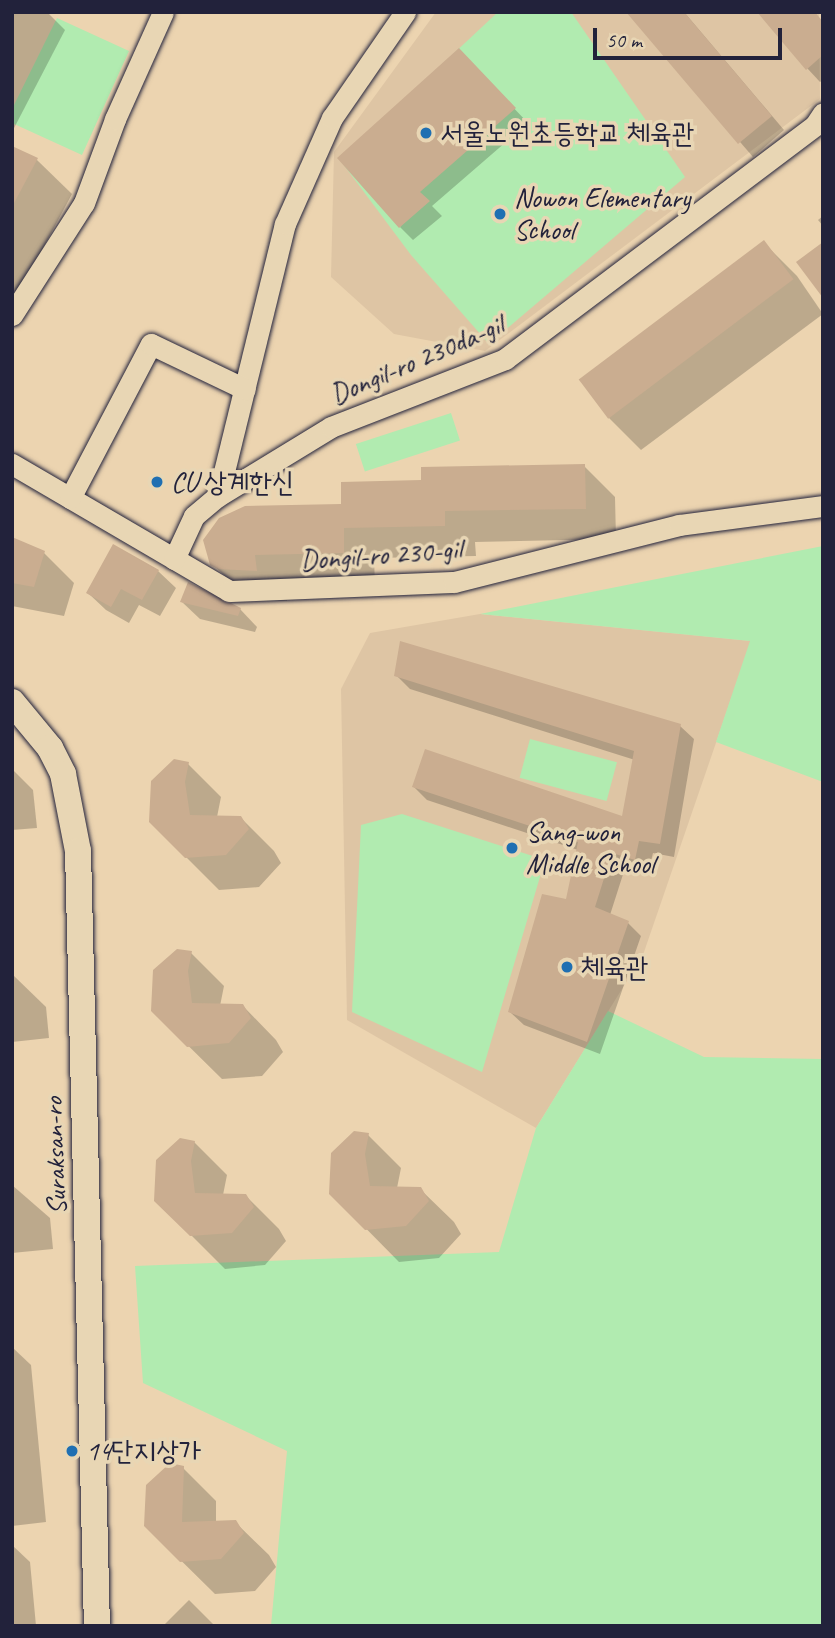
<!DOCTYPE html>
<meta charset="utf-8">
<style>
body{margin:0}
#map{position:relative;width:835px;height:1638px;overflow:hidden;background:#ecd4b0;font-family:Caveat,"Poor Story",sans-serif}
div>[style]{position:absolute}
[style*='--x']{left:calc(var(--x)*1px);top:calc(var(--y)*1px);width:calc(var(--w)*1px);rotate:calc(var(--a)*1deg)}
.built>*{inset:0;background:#dec5a4}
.green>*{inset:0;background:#b1ebb0;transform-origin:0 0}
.shadow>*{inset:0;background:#0003}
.building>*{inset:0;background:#caad90;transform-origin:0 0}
.roads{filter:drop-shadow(0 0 2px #22223b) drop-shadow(0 0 2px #22223b)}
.minor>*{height:21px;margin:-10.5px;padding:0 10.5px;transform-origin:10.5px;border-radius:10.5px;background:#e8d6b4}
.tertiary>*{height:26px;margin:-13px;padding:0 13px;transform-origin:13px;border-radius:13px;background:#e8d6b4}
.dots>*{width:19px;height:19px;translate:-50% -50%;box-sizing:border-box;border:4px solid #e8d6b4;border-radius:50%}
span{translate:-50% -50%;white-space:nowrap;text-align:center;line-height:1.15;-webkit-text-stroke:7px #e8d6b4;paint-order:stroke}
.poi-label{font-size:28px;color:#22223b}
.left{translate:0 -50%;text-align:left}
.street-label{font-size:28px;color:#22223b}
.frame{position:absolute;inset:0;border:14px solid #22223b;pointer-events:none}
.scale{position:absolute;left:593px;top:28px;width:189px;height:32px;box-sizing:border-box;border:4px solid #22223b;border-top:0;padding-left:9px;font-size:21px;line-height:24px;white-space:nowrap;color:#22223b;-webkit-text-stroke:5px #e8d6b4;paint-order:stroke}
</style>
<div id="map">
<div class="built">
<div style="clip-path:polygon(436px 12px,819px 12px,820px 99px,485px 351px,394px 334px,331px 277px,334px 152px)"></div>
<div style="clip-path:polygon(480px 614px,751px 641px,643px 955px,536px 1128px,347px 1020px,341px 689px,370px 633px)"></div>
</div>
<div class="green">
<div style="clip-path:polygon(498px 12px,571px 12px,685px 177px,489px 344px,411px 255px,340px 160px)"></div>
<div style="clip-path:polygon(57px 18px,129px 51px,82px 155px,12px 123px,12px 109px)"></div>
<div style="left:451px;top:413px;width:29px;height:100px;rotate:72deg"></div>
<div style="clip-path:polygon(823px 546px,823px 782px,716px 742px,750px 641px,480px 614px)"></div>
<div style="left:530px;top:739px;width:90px;height:40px;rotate:15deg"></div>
<div style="clip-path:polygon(402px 814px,545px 860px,482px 1072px,352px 1012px,361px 825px)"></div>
<div style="clip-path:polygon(608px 1011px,704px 1057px,823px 1059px,823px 1626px,271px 1626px,287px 1451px,143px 1383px,135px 1266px,499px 1252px,536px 1128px)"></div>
</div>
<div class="shadow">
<div style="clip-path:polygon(12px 12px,47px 12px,65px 30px,12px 132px)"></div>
<div style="clip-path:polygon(628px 12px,684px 12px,784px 130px,753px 157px)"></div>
<div style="clip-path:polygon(823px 22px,823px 80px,820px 82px,807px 68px)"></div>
<div style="clip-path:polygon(472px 64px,528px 123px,432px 206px,442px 216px,413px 240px,400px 227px)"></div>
<div style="clip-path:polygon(12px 148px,37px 160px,72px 194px,12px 306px)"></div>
<div style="clip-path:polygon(823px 216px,823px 226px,818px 220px)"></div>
<div style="clip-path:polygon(764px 243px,797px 276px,823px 314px,641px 450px,608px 417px)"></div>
<div style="clip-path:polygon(584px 466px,615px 497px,616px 539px,475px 542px,476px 556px,374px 558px,375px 584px,285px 585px,287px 601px,251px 600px,212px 564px,343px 506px,423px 482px)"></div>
<div style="clip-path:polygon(12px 539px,44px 553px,74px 583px,64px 616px,12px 606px)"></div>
<div style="clip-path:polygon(158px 571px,176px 588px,160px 616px,139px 605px,129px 623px,106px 610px,88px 593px)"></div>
<div style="clip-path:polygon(182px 602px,240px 609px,257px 627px,255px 632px,200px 619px)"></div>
<div style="clip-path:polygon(396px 675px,680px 726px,694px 739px,674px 857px,653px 853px,648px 873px,626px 865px,610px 915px,628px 923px,641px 936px,600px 1054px,524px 1025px,510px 1012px,567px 901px,578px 850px,427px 800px,414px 787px,623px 818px,635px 760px,410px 689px)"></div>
<div style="clip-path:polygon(188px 764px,221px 797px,217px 817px,240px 817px,274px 851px,281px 863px,259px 887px,219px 890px,151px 822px)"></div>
<div style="clip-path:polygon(12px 769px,33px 790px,37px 828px,12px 830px)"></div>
<div style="clip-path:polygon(191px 953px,224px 986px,220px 1006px,243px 1006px,276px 1040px,283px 1052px,262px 1076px,222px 1079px,153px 1011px)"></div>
<div style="clip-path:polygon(12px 974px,46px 1007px,49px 1038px,12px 1042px)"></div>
<div style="clip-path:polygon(368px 1135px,401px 1168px,397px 1188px,420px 1189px,454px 1222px,461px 1234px,439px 1258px,399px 1262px,331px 1193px)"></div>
<div style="clip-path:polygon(194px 1142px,227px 1175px,223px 1195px,246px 1196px,279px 1229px,286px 1241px,265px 1265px,225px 1269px,156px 1200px)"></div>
<div style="clip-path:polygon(12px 1185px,50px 1218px,53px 1249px,12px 1253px)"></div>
<div style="clip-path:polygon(12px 1347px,31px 1365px,46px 1522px,12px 1526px)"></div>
<div style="clip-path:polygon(183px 1468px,216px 1501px,216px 1522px,235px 1522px,269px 1555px,276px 1567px,255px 1591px,215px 1594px,146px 1526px)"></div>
<div style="clip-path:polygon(12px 1545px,30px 1562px,36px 1626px,12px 1626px)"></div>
<div style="clip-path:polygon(189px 1600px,215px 1626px,163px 1626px)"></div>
</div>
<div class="building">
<div style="clip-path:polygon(626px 12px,684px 12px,772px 116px,738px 144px)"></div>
<div style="clip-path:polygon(757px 12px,815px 12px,823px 22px,823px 55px,806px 70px)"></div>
<div style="clip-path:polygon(459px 48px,516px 108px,420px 192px,430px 201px,399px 228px,337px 158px)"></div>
<div style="clip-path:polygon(12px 146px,38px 158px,12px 207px)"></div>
<div style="left:764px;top:240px;width:49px;height:232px;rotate:53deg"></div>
<div style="clip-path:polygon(823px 242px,823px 298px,796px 262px)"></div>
<div style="clip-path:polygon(585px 464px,586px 509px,445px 511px,445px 526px,344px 528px,344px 553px,255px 555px,257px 571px,218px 569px,210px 565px,203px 540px,219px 518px,245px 506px,341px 504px,341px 482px,421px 480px,421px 467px)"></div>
<div style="clip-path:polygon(12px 537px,45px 551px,34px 587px,12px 583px)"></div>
<div style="clip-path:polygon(113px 544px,159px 570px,142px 600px,121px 589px,111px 607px,86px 593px)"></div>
<div style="clip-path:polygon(188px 582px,241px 608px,238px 616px,180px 602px)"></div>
<div style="clip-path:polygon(400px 641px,681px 724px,660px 844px,639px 841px,635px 860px,612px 853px,595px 907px,629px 921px,587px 1042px,508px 1012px,542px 894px,566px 899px,578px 842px,412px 787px,425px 749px,622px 816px,634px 751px,394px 676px)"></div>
<div style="clip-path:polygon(174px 759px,189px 762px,185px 782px,190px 815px,241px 816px,249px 829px,226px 855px,185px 858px,149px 822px,151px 781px)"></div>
<div style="clip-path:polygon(177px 949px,192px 951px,188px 971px,192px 1003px,243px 1004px,251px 1018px,229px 1043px,187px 1047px,151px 1011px,153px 970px)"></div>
<div style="clip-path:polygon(354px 1131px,369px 1133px,365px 1154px,370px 1186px,421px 1187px,429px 1201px,406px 1226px,365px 1230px,329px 1194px,331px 1153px)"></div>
<div style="clip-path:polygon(180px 1138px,195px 1141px,191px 1161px,195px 1193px,246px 1194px,254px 1207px,232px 1233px,190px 1236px,154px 1201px,156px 1160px)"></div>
<div style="clip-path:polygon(170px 1463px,184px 1466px,182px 1522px,236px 1520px,244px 1533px,221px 1559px,180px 1562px,144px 1526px,146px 1485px)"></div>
</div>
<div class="roads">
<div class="minor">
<div style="--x:12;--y:315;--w:133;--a:-57.3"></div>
<div style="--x:84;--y:203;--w:90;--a:-69.7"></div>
<div style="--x:115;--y:119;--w:117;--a:-65.8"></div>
<div style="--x:12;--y:464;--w:251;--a:30.3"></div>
<div style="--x:229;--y:591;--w:225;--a:-2.3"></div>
<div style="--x:454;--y:582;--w:232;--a:-14.2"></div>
<div style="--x:679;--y:525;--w:145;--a:-7.5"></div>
<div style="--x:218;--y:496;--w:280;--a:-76.2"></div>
<div style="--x:285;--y:224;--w:116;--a:-66.1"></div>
<div style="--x:332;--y:118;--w:129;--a:-55.4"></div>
<div style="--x:70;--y:498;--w:174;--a:-62.3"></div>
<div style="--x:151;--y:344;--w:104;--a:25.6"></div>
<div style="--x:174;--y:559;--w:47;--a:-65.1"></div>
<div style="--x:194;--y:516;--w:31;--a:-40"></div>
<div style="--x:218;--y:496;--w:132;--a:-31.4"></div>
<div style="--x:331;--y:427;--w:187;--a:-21.3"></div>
<div style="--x:505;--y:359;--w:388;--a:-37"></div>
<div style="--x:815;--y:125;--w:14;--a:-56"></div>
</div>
<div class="tertiary">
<div style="--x:12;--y:702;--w:60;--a:50.4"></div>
<div style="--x:50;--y:748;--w:29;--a:63"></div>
<div style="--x:63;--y:774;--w:78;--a:79"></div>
<div style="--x:78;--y:851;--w:775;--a:88.6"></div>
</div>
</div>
<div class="dots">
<div style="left:426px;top:133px;background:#1f6fb2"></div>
<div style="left:500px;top:214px;background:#1f6fb2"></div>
<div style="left:157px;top:482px;background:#1f6fb2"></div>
<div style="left:512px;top:848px;background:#1f6fb2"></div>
<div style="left:567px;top:967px;background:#1f6fb2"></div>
<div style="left:72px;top:1451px;background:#1f6fb2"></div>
</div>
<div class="poi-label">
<span class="left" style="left:440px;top:133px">서울노원초등학교 체육관</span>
<span class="left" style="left:514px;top:214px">Nowon Elementary<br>School</span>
<span class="left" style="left:171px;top:482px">CU 상계한신</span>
<span class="left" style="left:526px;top:848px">Sang-won<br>Middle School</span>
<span class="left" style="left:581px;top:967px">체육관</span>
<span class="left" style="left:86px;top:1451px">14단지상가</span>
</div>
<div class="street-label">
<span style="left:417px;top:360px;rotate:-23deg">Dongil-ro 230da-gil</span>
<span style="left:381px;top:555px;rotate:-4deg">Dongil-ro 230-gil</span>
<span style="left:55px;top:1156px;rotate:-92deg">Suraksan-ro</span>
</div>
<div class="frame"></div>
<div class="scale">50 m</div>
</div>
